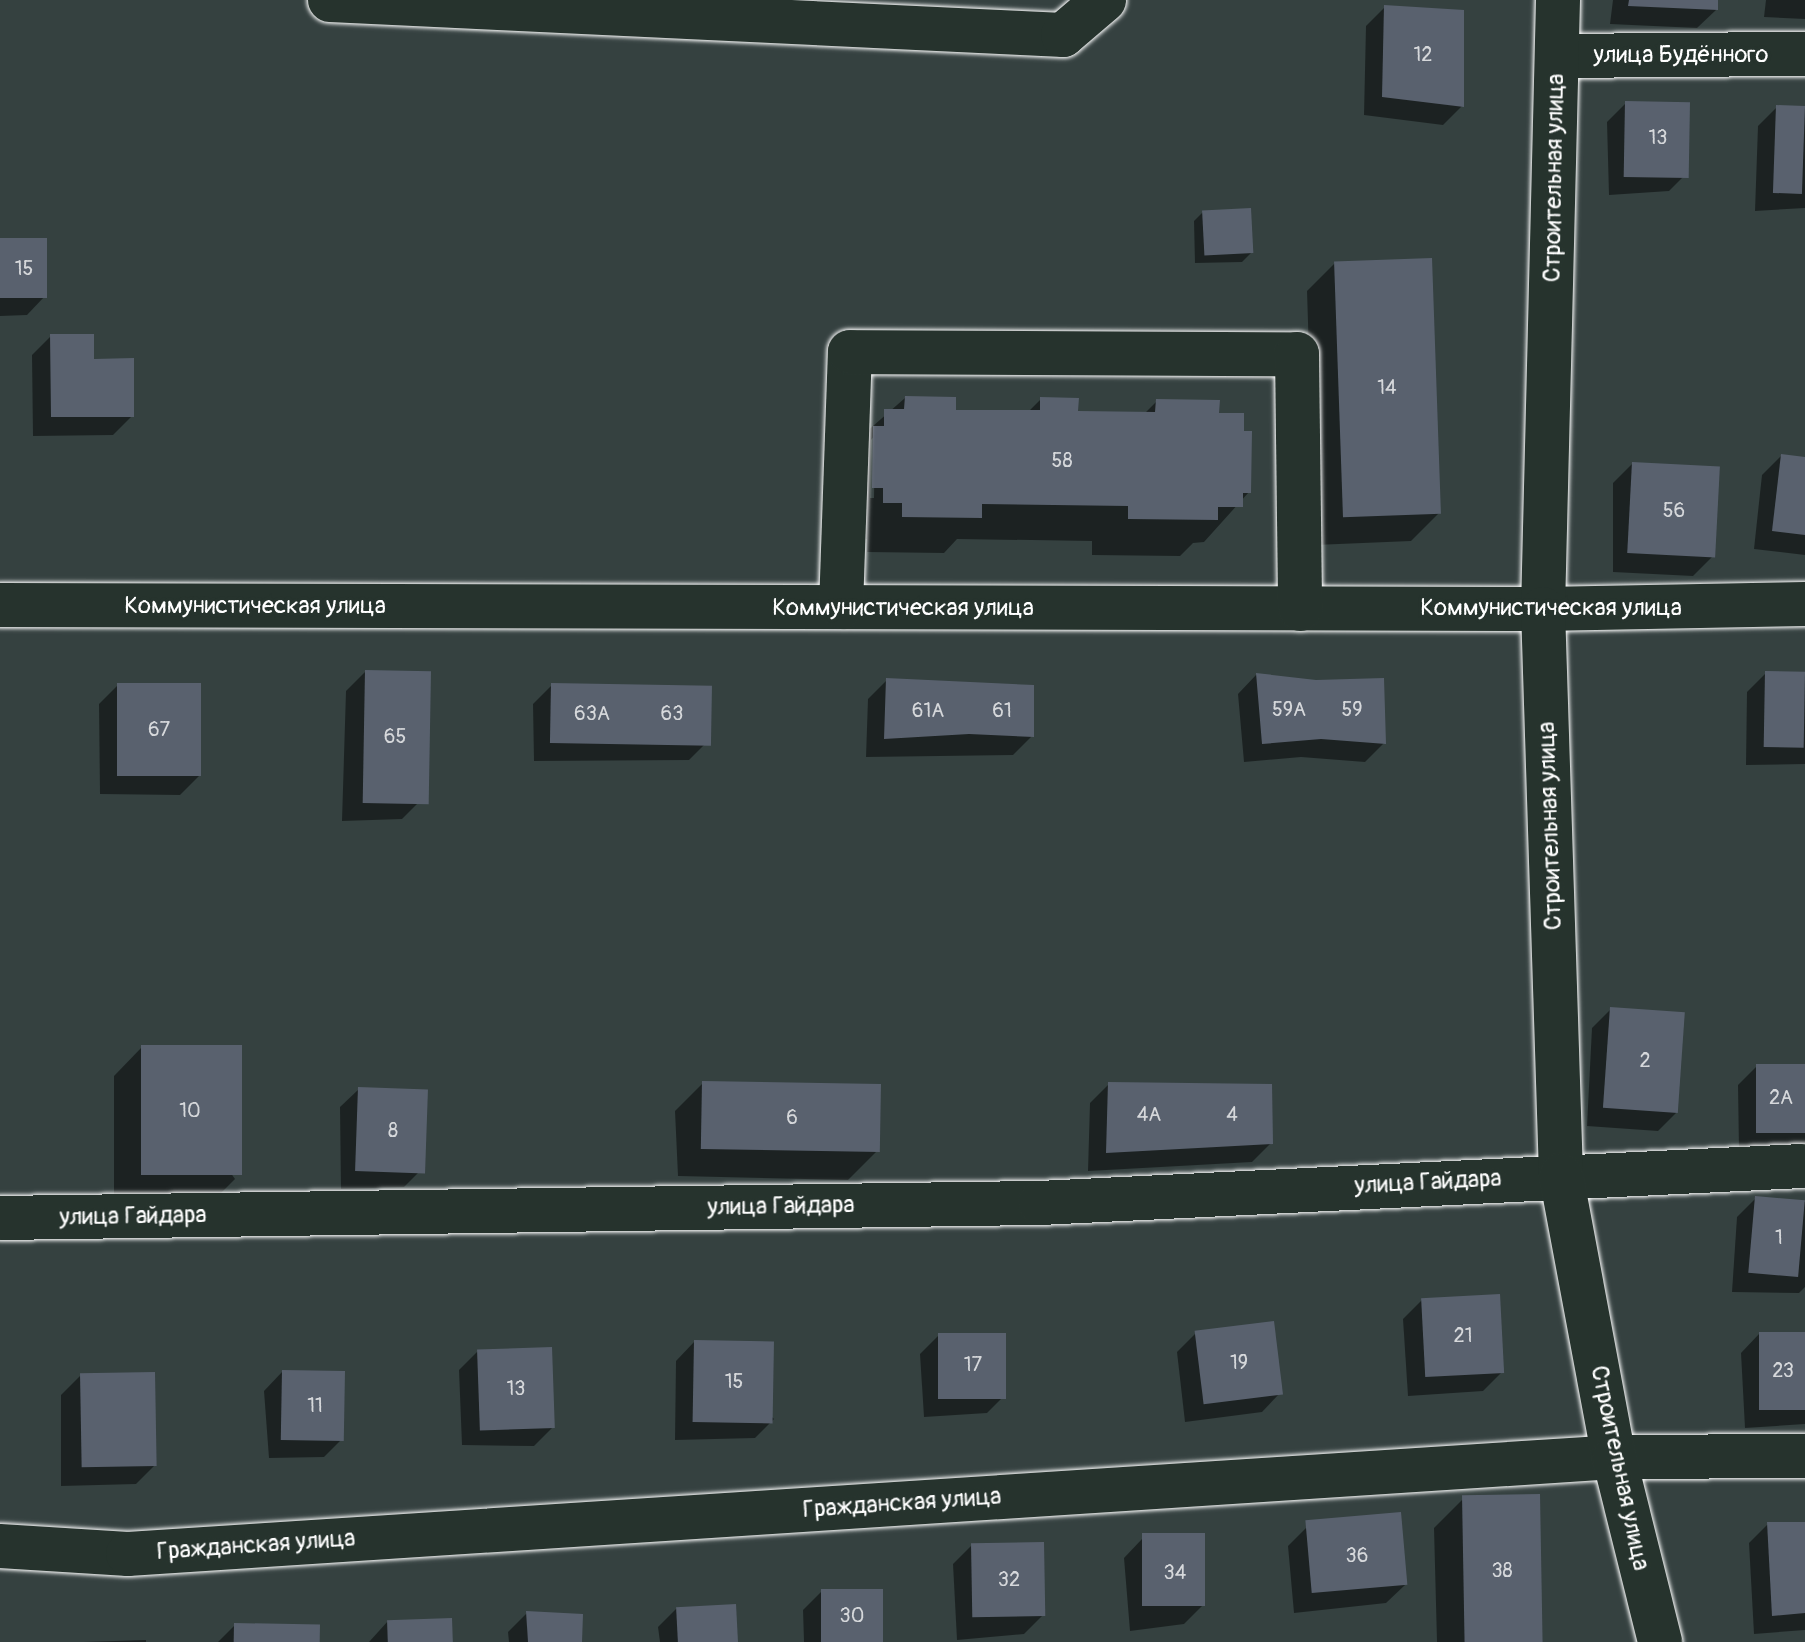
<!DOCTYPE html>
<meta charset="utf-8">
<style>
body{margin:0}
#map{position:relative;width:1805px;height:1642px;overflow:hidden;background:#354140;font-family:Pangolin,sans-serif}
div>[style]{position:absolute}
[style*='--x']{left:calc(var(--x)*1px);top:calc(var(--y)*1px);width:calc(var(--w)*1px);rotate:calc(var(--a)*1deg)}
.shadow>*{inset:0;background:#0007}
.building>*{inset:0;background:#59616e;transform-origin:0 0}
.roads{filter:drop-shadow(0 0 2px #fff) drop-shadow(0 0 2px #fff)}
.minor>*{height:44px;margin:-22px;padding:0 22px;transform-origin:22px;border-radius:22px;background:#26332d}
.major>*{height:44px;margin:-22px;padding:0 22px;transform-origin:22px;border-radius:22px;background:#26332d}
span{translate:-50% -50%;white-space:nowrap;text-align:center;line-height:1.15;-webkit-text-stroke:7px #26332d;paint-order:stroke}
.number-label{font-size:20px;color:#d6d8db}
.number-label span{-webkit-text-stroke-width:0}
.street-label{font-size:24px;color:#fff}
</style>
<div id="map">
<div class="shadow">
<div style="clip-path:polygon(1613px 0,1716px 0,1716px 10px,1697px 28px,1610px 24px)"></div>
<div style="clip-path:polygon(1766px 0,1805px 0,1805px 19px,1764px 17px)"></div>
<div style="clip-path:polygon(1385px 7px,1462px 106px,1443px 125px,1364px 115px,1366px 26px)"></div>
<div style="clip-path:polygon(1626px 103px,1688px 172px,1669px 191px,1609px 195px,1607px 122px)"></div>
<div style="clip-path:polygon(1777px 107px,1805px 108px,1805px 208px,1755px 211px,1758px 126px)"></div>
<div style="clip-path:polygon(1203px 212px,1251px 253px,1242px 262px,1195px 263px,1194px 221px)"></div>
<div style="clip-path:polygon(0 240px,45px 296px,27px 315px,0 316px)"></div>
<div style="clip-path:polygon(1335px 263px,1439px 513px,1411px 541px,1315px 545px,1307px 291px)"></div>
<div style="clip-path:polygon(51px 336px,92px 361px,132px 416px,113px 435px,33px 436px,32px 355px)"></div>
<div style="clip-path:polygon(evenodd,905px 398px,954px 412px,1028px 412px,1041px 399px,1076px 413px,1144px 414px,1157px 401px,1217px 415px,1249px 492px,1204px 542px,1193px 543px,1180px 556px,1092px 555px,1092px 541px,957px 539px,944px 553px,867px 552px,867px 539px,847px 538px,849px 447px,905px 398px,875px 435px,874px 498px,870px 498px,871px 440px,875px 435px)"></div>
<div style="clip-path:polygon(1781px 456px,1805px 459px,1805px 555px,1754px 549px,1762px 475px)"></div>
<div style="clip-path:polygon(1632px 464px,1712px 557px,1693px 576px,1613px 572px,1613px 483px)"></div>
<div style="clip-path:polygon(365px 672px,421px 800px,402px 819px,342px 821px,346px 691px)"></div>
<div style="clip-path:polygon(1766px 673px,1805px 675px,1805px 764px,1746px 765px,1747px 692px)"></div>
<div style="clip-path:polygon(1256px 675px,1384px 743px,1365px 762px,1301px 757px,1244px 762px,1238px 694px)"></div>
<div style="clip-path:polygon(887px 680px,1032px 736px,1013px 755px,866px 757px,868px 699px)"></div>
<div style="clip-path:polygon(118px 685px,199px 776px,180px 795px,100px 794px,99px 704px)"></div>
<div style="clip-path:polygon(552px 685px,708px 741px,689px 760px,534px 761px,533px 704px)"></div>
<div style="clip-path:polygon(1611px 1009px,1677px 1112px,1658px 1131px,1587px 1126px,1592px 1028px)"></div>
<div style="clip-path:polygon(142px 1047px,235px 1179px,207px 1207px,114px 1203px,114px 1076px)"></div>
<div style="clip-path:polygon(1757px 1066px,1805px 1066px,1805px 1148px,1739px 1151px,1738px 1085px)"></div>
<div style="clip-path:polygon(703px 1083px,876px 1152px,848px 1180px,678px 1176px,675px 1111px)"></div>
<div style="clip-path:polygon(1109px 1084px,1271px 1143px,1252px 1162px,1088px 1171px,1090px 1103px)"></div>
<div style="clip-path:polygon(359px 1089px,423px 1168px,404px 1187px,341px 1189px,340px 1107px)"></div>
<div style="clip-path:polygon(1756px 1198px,1805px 1202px,1805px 1287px,1799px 1293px,1732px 1292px,1737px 1217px)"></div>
<div style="clip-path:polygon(1422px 1300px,1502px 1372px,1483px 1391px,1408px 1396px,1403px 1319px)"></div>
<div style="clip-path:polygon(1196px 1333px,1280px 1393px,1262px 1412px,1185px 1422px,1177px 1352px)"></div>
<div style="clip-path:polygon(1759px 1334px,1805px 1334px,1805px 1424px,1745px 1428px,1741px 1353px)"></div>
<div style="clip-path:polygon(939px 1335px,1006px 1394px,987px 1413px,924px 1417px,920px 1354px)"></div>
<div style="clip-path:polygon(694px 1342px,774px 1419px,755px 1438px,675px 1440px,676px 1361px)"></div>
<div style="clip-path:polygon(478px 1351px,553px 1427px,534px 1446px,462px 1445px,459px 1370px)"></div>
<div style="clip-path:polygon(282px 1372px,343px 1438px,324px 1457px,269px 1458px,264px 1391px)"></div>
<div style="clip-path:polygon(80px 1376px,155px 1465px,136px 1484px,61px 1486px,61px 1395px)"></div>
<div style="clip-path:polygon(1462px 1500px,1541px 1642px,1437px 1642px,1434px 1528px)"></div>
<div style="clip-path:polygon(1768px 1524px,1805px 1524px,1805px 1630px,1754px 1634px,1749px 1543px)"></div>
<div style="clip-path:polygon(1307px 1527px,1405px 1585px,1386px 1603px,1294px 1613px,1288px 1546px)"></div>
<div style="clip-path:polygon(1142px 1539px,1203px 1605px,1184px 1624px,1130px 1631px,1124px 1558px)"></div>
<div style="clip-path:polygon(972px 1545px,1043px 1615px,1024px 1634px,957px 1640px,953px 1564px)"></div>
<div style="clip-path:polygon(822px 1591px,880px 1642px,804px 1642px,803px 1610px)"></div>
<div style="clip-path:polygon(677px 1608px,736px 1642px,660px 1642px,658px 1627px)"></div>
<div style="clip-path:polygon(527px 1613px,580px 1642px,509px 1642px,508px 1632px)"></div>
<div style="clip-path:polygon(388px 1621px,451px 1642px,369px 1642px)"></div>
<div style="clip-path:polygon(235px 1625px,316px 1642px,218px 1642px)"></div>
<div style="clip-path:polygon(146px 1640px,146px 1642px,84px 1642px)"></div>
</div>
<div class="building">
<div style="clip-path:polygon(1629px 0,1718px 0,1718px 10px,1628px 6px)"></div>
<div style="clip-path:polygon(1384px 5px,1464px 10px,1464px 107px,1382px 97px)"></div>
<div style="left:1625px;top:101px;width:65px;height:76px;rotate:1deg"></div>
<div style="left:1776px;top:105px;width:29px;height:88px;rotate:2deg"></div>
<div style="left:1251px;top:208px;width:45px;height:49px;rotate:87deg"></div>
<div style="left:0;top:238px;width:47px;height:60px"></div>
<div style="left:1432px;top:258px;width:256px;height:98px;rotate:88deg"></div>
<div style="clip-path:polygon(50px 334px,94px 334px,94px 359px,134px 358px,134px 417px,51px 417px)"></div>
<div style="clip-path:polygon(905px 396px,956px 397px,956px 410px,1040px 410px,1040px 397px,1079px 398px,1078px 411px,1155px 412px,1156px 399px,1220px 400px,1219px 413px,1244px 413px,1244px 431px,1252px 431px,1251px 493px,1243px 493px,1243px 507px,1218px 507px,1218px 520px,1128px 519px,1128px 506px,982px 504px,982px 518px,902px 517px,902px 503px,883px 503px,883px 488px,872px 488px,873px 426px,884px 426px,884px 409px,904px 409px)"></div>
<div style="clip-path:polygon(1781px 454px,1805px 457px,1805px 535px,1772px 531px)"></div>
<div style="left:1632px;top:462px;width:88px;height:91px;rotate:3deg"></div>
<div style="left:365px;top:670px;width:66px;height:133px;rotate:1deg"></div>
<div style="left:1765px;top:671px;width:40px;height:76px;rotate:1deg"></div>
<div style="clip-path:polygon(1256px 673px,1316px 680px,1384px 678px,1386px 744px,1321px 739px,1262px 744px)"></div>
<div style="clip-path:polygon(886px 678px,1034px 685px,1034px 737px,969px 734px,884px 739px)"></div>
<div style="left:117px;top:683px;width:84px;height:93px"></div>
<div style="left:551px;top:683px;width:161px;height:60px;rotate:1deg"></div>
<div style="left:1610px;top:1007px;width:75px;height:101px;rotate:4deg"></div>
<div style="left:141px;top:1045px;width:101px;height:130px"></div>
<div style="left:1756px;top:1064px;width:49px;height:69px"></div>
<div style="left:702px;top:1081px;width:179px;height:68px;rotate:1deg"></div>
<div style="clip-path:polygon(1108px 1082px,1272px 1084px,1273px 1144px,1106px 1153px)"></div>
<div style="left:358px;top:1087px;width:70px;height:84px;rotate:2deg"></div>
<div style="left:1755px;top:1196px;width:50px;height:77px;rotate:5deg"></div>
<div style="left:1500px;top:1294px;width:79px;height:79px;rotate:87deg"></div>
<div style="left:1274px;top:1321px;width:74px;height:80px;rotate:83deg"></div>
<div style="left:1759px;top:1332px;width:46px;height:78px"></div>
<div style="left:938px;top:1333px;width:68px;height:66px"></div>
<div style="left:694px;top:1340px;width:80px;height:82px;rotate:1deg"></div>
<div style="left:552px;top:1347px;width:81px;height:75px;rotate:88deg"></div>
<div style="left:282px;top:1370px;width:63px;height:70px;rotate:1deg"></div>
<div style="left:155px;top:1372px;width:94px;height:75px;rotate:89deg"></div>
<div style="left:1540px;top:1494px;width:148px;height:78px;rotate:89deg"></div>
<div style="left:1401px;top:1512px;width:73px;height:96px;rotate:85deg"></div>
<div style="clip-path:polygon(1767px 1522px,1805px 1522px,1805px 1613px,1772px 1616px)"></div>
<div style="left:1205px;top:1533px;width:73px;height:63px;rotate:90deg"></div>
<div style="left:1044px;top:1542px;width:74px;height:73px;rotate:89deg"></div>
<div style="left:821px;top:1589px;width:62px;height:53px"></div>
<div style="left:736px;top:1604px;width:38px;height:60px;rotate:87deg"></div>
<div style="clip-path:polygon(526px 1611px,583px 1614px,582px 1642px,528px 1642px)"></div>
<div style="left:452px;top:1618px;width:24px;height:65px;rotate:88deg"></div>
<div style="left:234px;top:1623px;width:86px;height:19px;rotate:1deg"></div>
</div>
<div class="roads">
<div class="minor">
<div style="--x:330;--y:0;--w:734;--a:2.73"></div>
<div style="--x:1063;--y:35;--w:54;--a:-40.5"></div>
<div style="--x:1557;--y:56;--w:248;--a:-0.5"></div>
<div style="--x:0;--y:605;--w:1543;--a:0.15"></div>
<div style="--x:1543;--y:609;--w:262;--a:-1.1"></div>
<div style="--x:841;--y:607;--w:255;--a:-88"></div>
<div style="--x:850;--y:352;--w:447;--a:0.3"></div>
<div style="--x:1297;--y:354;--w:255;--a:89.3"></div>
<div style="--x:0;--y:1218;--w:1040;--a:-0.83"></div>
<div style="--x:1040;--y:1203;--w:764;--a:-2.78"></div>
<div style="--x:0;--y:1546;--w:128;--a:3.6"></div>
<div style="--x:128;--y:1554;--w:1489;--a:-3.73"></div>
<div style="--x:1614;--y:1457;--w:191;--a:-0.3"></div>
</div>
<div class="major">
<div style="--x:1558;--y:0;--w:609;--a:91.41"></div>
<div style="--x:1543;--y:609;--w:566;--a:88.18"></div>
<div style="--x:1561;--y:1175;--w:287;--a:79.4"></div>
<div style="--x:1614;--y:1457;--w:191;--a:76"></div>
</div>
</div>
<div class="number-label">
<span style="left:1423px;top:54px">12</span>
<span style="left:1658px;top:137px">13</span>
<span style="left:24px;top:268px">15</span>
<span style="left:1387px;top:387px">14</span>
<span style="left:1062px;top:460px">58</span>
<span style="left:1674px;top:510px">56</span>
<span style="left:1289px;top:709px">59А</span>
<span style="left:1352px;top:709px">59</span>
<span style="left:928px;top:710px">61А</span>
<span style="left:1002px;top:710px">61</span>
<span style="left:592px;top:713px">63А</span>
<span style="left:672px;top:713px">63</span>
<span style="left:159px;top:729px">67</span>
<span style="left:395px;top:736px">65</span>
<span style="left:1645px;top:1060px">2</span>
<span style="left:1781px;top:1097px">2А</span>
<span style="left:190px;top:1110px">10</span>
<span style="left:1149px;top:1114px">4А</span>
<span style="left:1232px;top:1114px">4</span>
<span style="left:792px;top:1117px">6</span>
<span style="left:393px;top:1130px">8</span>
<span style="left:1779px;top:1237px">1</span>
<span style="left:1463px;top:1335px">21</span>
<span style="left:1239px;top:1362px">19</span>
<span style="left:973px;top:1364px">17</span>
<span style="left:1783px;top:1370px">23</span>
<span style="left:734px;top:1381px">15</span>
<span style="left:516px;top:1388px">13</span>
<span style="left:315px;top:1405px">11</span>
<span style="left:1357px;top:1555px">36</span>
<span style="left:1502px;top:1570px">38</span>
<span style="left:1175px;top:1572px">34</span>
<span style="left:1009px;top:1579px">32</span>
<span style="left:852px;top:1615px">30</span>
</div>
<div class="street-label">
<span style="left:1681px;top:55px">улица Будённого</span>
<span style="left:1554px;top:178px;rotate:-89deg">Строительная улица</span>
<span style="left:255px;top:606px">Коммунистическая улица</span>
<span style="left:903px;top:608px">Коммунистическая улица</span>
<span style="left:1551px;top:608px">Коммунистическая улица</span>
<span style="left:1550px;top:826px;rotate:-92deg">Строительная улица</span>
<span style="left:1428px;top:1182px;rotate:-3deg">улица Гайдара</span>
<span style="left:781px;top:1206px;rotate:-1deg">улица Гайдара</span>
<span style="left:133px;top:1216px;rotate:-1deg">улица Гайдара</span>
<span style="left:1620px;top:1468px;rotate:78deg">Строительная улица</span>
<span style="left:902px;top:1503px;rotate:-4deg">Гражданская улица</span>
<span style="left:256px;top:1545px;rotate:-4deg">Гражданская улица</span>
</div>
</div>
